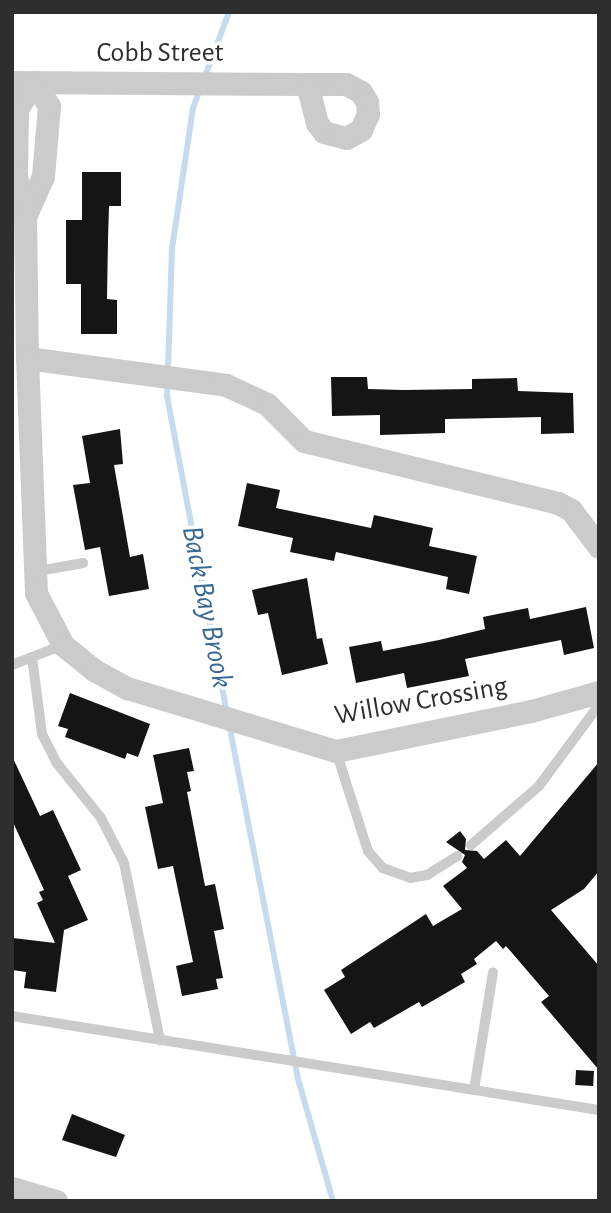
<!DOCTYPE html>
<style>
body{margin:0}
#map{position:relative;width:611px;height:1213px;overflow:hidden;background:#fff;font-family:"Alegreya Sans",sans-serif}
div>[style]{position:absolute}
[style*='--x']{left:calc(var(--x)*1px);top:calc(var(--y)*1px);width:calc(var(--w)*1px);rotate:calc(var(--a)*1deg)}
.stream>*{height:6px;margin:-3px;padding:0 3px;transform-origin:3px;border-radius:3px;background:#c7dbec}
.building>*{inset:0;background:#151515;transform-origin:0 0}
.service>*{height:10px;margin:-5px;padding:0 5px;transform-origin:5px;border-radius:5px;background:#cbcbcb}
.minor>*{height:23px;margin:-11.5px;padding:0 11.5px;transform-origin:11.5px;border-radius:11.5px;background:#cbcbcb}
span{translate:-50% -50%;white-space:nowrap;text-align:center;line-height:1.15;-webkit-text-stroke:7px #fff;paint-order:stroke}
.street-label{font-size:28px;color:#2e2e2e}
.water-label{font-size:30px;color:#3a6a92;font-style:italic}
.frame{position:absolute;inset:0;border:14px solid #2e2e2e;pointer-events:none}
</style>
<div id="map">
<div class="stream">
<div style="--x:204;--y:79;--w:72;--a:-69.5"></div>
<div style="--x:200;--y:89;--w:20;--a:110"></div>
<div style="--x:193;--y:108;--w:142;--a:98.5"></div>
<div style="--x:172;--y:248;--w:148;--a:91.9"></div>
<div style="--x:167;--y:396;--w:324;--a:79.3"></div>
<div style="--x:229;--y:724;--w:362;--a:79"></div>
<div style="--x:298;--y:1079;--w:127;--a:74"></div>
</div>
<div class="building">
<div style="clip-path:polygon(82px 172px,121px 172px,121px 206px,109px 206px,108px 240px,107px 299px,117px 300px,117px 334px,81px 334px,81px 284px,66px 284px,66px 220px,82px 220px)"></div>
<div style="clip-path:polygon(331px 377px,367px 377px,368px 389px,403px 390px,472px 389px,472px 379px,517px 378px,518px 391px,573px 393px,574px 433px,541px 434px,541px 417px,445px 419px,445px 433px,380px 435px,380px 415px,332px 416px)"></div>
<div style="clip-path:polygon(120px 429px,123px 464px,114px 465px,130px 557px,143px 554px,149px 589px,109px 596px,100px 547px,85px 550px,73px 485px,90px 483px,82px 436px)"></div>
<div style="clip-path:polygon(247px 483px,280px 490px,276px 508px,371px 528px,374px 515px,433px 528px,429px 546px,477px 556px,469px 594px,446px 589px,448px 577px,336px 552px,334px 561px,290px 552px,293px 538px,238px 526px)"></div>
<div style="clip-path:polygon(307px 578px,317px 639px,322px 638px,328px 664px,282px 675px,268px 613px,258px 615px,252px 590px)"></div>
<div style="clip-path:polygon(586px 607px,594px 648px,564px 655px,561px 640px,465px 659px,469px 676px,407px 688px,404px 673px,356px 683px,349px 647px,381px 641px,383px 651px,439px 640px,485px 629px,483px 617px,528px 608px,530px 619px)"></div>
<div style="clip-path:polygon(70px 693px,150px 724px,138px 757px,127px 753px,125px 759px,65px 737px,68px 729px,58px 726px)"></div>
<div style="clip-path:polygon(189px 748px,194px 771px,187px 772px,191px 791px,187px 792px,205px 886px,215px 884px,224px 929px,214px 931px,223px 978px,216px 979px,218px 989px,182px 996px,176px 966px,193px 962px,173px 866px,158px 869px,145px 807px,163px 803px,153px 755px)"></div>
<div style="clip-path:polygon(12px 756px,40px 816px,53px 810px,81px 870px,68px 876px,88px 920px,64px 930px,56px 992px,24px 988px,26px 972px,12px 970px,13px 938px,55px 943px,37px 903px,43px 900px,39px 892px,44px 890px,12px 820px)"></div>
<div style="clip-path:polygon(599px 762px,599px 871px,584px 889px,551px 910px,599px 966px,599px 1070px,541px 1002px,549px 996px,506px 946px,503px 949px,496px 941px,474px 959px,477px 964px,461px 974px,465px 982px,422px 1007px,419px 1002px,374px 1028px,370px 1022px,351px 1034px,324px 990px,345px 977px,341px 970px,426px 914px,433px 926px,462px 909px,443px 886px,467px 868px,462px 862px,465px 855px,446px 842px,460px 831px,466px 839px,465px 850px,477px 851px,484px 859px,506px 840px,520px 856px)"></div>
<div style="left:576px;top:1070px;width:18px;height:15px;rotate:3deg"></div>
<div style="clip-path:polygon(72px 1114px,125px 1135px,116px 1157px,62px 1140px)"></div>
</div>
<div class="service">
<div style="--x:33;--y:572;--w:51;--a:-10.2"></div>
<div style="--x:32;--y:657;--w:78;--a:82.6"></div>
<div style="--x:42;--y:734;--w:31;--a:63"></div>
<div style="--x:56;--y:762;--w:72;--a:51.2"></div>
<div style="--x:101;--y:818;--w:51;--a:62.9"></div>
<div style="--x:124;--y:863;--w:181;--a:78.5"></div>
<div style="--x:12;--y:665;--w:55;--a:-21.4"></div>
<div style="--x:336;--y:751;--w:105;--a:72.3"></div>
<div style="--x:368;--y:851;--w:23;--a:49"></div>
<div style="--x:383;--y:868;--w:29;--a:20"></div>
<div style="--x:410;--y:878;--w:17;--a:-10"></div>
<div style="--x:427;--y:875;--w:36;--a:-32"></div>
<div style="--x:471;--y:845;--w:90;--a:-40.9"></div>
<div style="--x:539;--y:786;--w:101;--a:-53.5"></div>
<div style="--x:12;--y:1016;--w:594;--a:9.1"></div>
<div style="--x:474;--y:1090;--w:119;--a:-80.8"></div>
</div>
<div class="minor">
<div style="--x:12;--y:82;--w:295;--a:0.4"></div>
<div style="--x:307;--y:84;--w:39;--a:0"></div>
<div style="--x:346;--y:84;--w:17;--a:28"></div>
<div style="--x:361;--y:92;--w:12;--a:59"></div>
<div style="--x:367;--y:102;--w:12;--a:85"></div>
<div style="--x:368;--y:114;--w:17;--a:114"></div>
<div style="--x:361;--y:130;--w:17;--a:152"></div>
<div style="--x:346;--y:138;--w:23;--a:-165"></div>
<div style="--x:324;--y:132;--w:11;--a:-128"></div>
<div style="--x:317;--y:123;--w:40;--a:-104.4"></div>
<div style="--x:25;--y:217;--w:45;--a:-66.3"></div>
<div style="--x:43;--y:176;--w:70;--a:-85.1"></div>
<div style="--x:49;--y:106;--w:28;--a:-122"></div>
<div style="--x:34;--y:82;--w:32;--a:122"></div>
<div style="--x:17;--y:109;--w:67;--a:90.9"></div>
<div style="--x:16;--y:176;--w:42;--a:77.6"></div>
<div style="--x:25;--y:217;--w:141;--a:89.2"></div>
<div style="--x:27;--y:358;--w:201;--a:7.7"></div>
<div style="--x:226;--y:385;--w:45;--a:24.9"></div>
<div style="--x:267;--y:404;--w:52;--a:45"></div>
<div style="--x:304;--y:441;--w:261;--a:13.7"></div>
<div style="--x:558;--y:503;--w:15;--a:28"></div>
<div style="--x:571;--y:510;--w:46;--a:52.9"></div>
<div style="--x:27;--y:358;--w:235;--a:87.8"></div>
<div style="--x:36;--y:593;--w:59;--a:62.6"></div>
<div style="--x:63;--y:645;--w:40;--a:39"></div>
<div style="--x:94;--y:670;--w:38;--a:29"></div>
<div style="--x:127;--y:688;--w:218;--a:16.8"></div>
<div style="--x:336;--y:751;--w:199;--a:-11.6"></div>
<div style="--x:531;--y:711;--w:71;--a:-15.6"></div>
<div style="--x:12;--y:1188;--w:46;--a:16.5"></div>
</div>
<div class="street-label">
<span style="left:160px;top:53px">Cobb Street</span>
<span style="left:421px;top:701px;rotate:-10deg">Willow Crossing</span>
</div>
<div class="water-label">
<span style="left:207px;top:607px;rotate:79deg">Back Bay Brook</span>
</div>
<div class="frame"></div>
</div>
